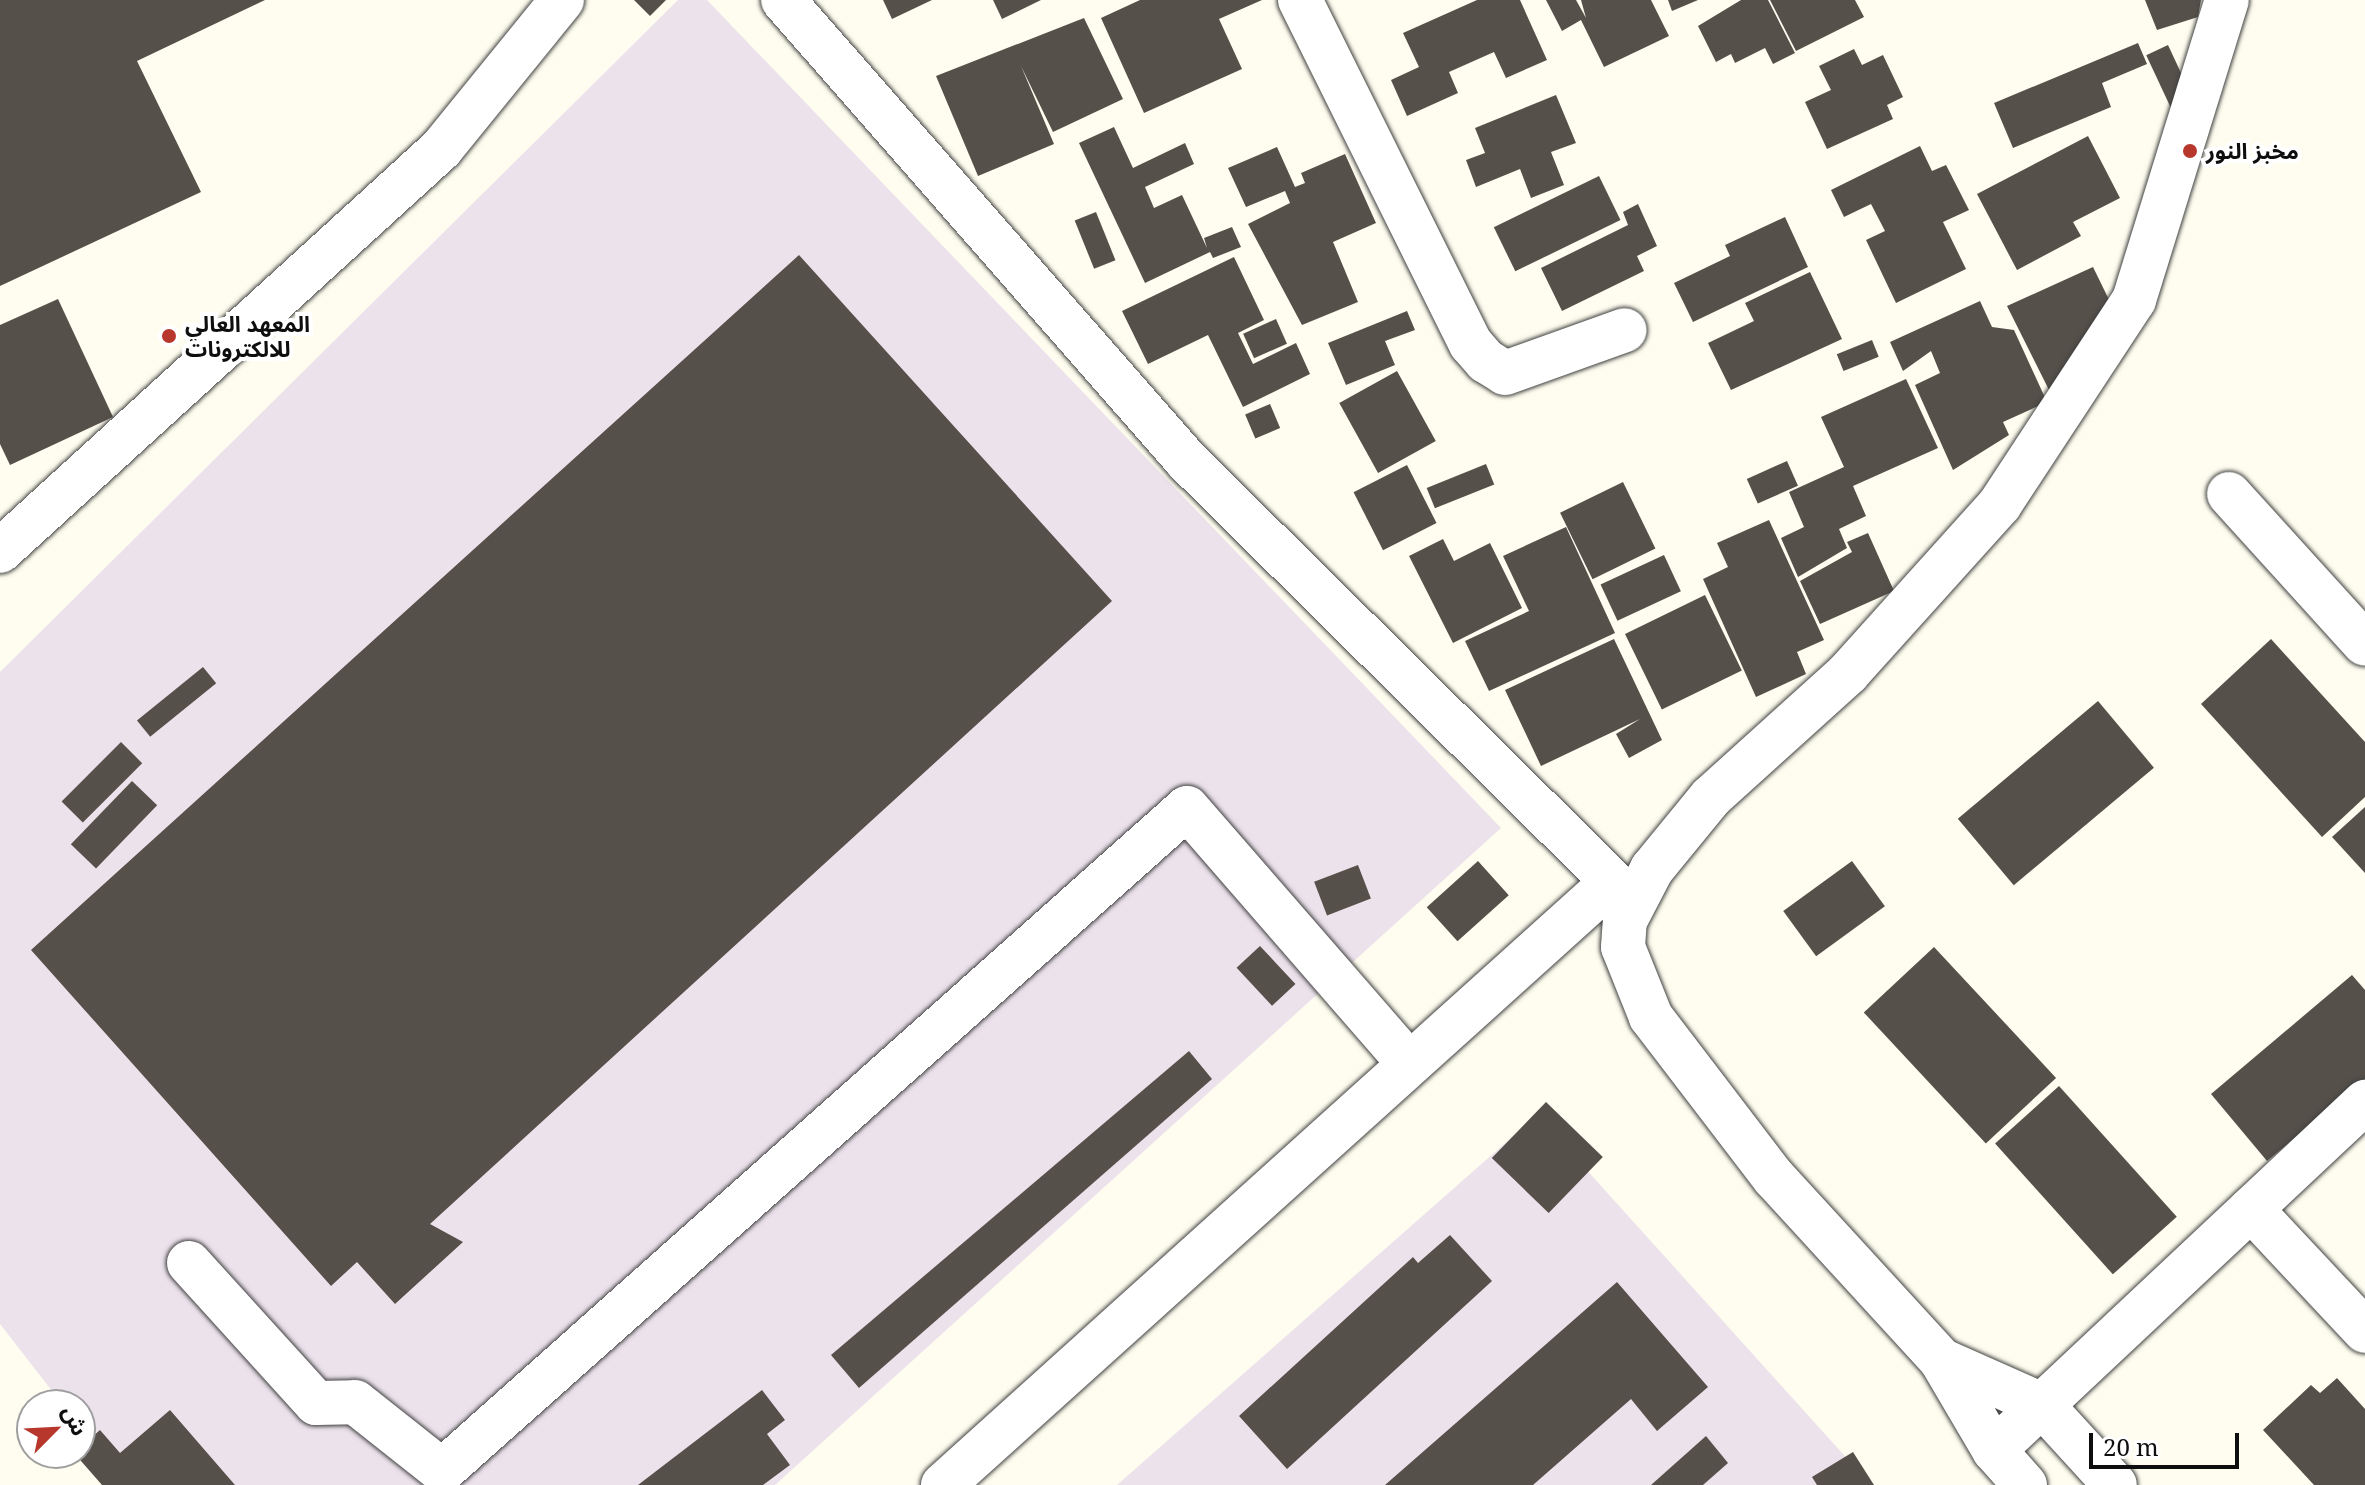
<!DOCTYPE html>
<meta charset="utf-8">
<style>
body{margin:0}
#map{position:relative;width:2365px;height:1485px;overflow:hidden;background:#fefdef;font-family:"Noto Serif","Noto Sans Arabic",serif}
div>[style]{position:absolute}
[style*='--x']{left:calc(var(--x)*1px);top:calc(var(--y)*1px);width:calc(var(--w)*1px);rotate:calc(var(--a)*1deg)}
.industrial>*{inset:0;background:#ece2ec}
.building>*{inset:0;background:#56504a;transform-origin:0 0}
.roads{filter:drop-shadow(0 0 2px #414141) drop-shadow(0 0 2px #414141)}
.minor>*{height:44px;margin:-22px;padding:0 22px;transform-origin:22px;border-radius:22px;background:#fff}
.dots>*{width:22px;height:22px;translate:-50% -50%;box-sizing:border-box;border:4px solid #fff;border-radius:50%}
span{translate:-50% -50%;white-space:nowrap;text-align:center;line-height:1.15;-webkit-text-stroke:8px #fff;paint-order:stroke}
.poi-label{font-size:22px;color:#0e0e0e;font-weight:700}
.left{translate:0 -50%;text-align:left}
.north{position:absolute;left:16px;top:1389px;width:80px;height:80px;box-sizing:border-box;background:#fff;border:2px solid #9f9f9f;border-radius:50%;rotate:66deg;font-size:22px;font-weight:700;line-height:32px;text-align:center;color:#0e0e0e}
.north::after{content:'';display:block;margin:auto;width:28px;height:36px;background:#b7372c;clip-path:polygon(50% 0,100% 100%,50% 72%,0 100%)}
.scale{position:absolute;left:2089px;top:1433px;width:150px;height:36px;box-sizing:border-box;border:4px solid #0e0e0e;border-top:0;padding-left:10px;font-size:24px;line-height:28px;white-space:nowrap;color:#0e0e0e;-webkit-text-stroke:6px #fff;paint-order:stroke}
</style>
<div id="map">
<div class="industrial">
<div style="clip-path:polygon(678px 0,707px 0,1501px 828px,775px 1485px,126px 1485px,80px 1426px,80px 1405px,63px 1405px,0 1324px,0 672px)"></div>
<div style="clip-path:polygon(1537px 1115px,1871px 1485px,1117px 1485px)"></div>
</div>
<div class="building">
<div style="clip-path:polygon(0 0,265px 0,137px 61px,201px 192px,0 286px)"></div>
<div style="clip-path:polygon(634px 0,666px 0,650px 16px)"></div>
<div style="clip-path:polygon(883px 0,932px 0,892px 19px)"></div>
<div style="clip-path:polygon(993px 0,1041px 0,1002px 19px)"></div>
<div style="clip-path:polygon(1140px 0,1262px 0,1219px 19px,1242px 69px,1144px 113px,1101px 18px)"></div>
<div style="clip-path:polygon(1477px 0,1520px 0,1547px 60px,1506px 78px,1494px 52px,1449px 72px,1458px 93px,1407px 116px,1391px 80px,1419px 67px,1403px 33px)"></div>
<div style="clip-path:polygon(1546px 0,1576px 0,1586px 18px,1581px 0,1651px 0,1669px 36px,1604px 67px,1581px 20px,1562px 31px)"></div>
<div style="clip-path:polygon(1668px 0,1698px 0,1672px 11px)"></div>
<div style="clip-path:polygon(1741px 0,1768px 0,1795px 53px,1773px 64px,1765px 48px,1735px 63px,1731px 54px,1716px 62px,1698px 26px)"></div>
<div style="clip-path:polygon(1770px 0,1855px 0,1864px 17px,1796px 51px)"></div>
<div style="clip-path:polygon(2145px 0,2201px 0,2198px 17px,2157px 30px)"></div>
<div style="clip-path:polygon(1084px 18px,1123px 99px,1053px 132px,1021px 66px,1054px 144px,978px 176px,936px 76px)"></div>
<div style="clip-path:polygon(2138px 43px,2147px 64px,2102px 83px,2111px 107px,2013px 148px,1994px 103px)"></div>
<div style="left:2168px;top:45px;width:65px;height:24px;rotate:65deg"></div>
<div style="clip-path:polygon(1854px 49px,1862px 65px,1883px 55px,1903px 97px,1887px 105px,1893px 119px,1827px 149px,1805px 102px,1831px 90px,1819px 66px)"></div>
<div style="clip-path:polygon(1556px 95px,1576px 143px,1551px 152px,1564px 185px,1531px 198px,1520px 169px,1476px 187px,1466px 160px,1485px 153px,1475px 128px)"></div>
<div style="clip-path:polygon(1114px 127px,1133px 168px,1185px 143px,1194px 164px,1145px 187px,1154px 208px,1182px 195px,1207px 248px,1204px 238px,1232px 227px,1241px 247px,1213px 258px,1210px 252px,1145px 283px,1079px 143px)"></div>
<div style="clip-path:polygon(2088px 136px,2120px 198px,2073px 222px,2081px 236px,2017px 270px,1977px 194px)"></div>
<div style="clip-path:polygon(1920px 146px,1932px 171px,1946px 165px,1969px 210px,1943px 222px,1966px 269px,1896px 303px,1866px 240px,1885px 231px,1871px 204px,1844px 217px,1831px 190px)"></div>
<div style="clip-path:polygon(1277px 147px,1295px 187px,1305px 183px,1301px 173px,1345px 154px,1376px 223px,1333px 242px,1358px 302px,1302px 325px,1248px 224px,1290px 203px,1285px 191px,1246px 207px,1228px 168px)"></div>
<div style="left:1599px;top:176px;width:49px;height:117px;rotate:64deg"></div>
<div style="clip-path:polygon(1638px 204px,1657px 246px,1637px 256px,1644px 271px,1562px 311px,1541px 268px,1628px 225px,1623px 212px)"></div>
<div style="left:1096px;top:212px;width:52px;height:23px;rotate:68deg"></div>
<div style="clip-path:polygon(1785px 217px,1808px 267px,1693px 322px,1674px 283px,1730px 256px,1725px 245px)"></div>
<div style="clip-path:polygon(799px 255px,1112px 601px,430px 1224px,463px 1242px,395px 1304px,357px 1262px,331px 1286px,31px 950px)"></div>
<div style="clip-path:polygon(1234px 257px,1264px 320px,1238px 333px,1253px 364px,1296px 343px,1310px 374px,1243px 407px,1208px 335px,1148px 364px,1122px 311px)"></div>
<div style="clip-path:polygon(2093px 267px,2115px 312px,2050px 392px,2007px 306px)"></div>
<div style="clip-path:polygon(1810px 272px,1842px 339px,1731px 390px,1708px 343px,1754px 321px,1745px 303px)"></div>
<div style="clip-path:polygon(58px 299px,113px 417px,10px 465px,0 444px,0 325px)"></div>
<div style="clip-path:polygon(1980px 301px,1992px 327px,2014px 330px,2047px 402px,2003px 422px,2009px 435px,1953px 470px,1915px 385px,1940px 373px,1931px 351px,1903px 371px,1890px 342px)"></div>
<div style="clip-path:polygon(1407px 311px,1415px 330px,1385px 341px,1395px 365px,1346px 385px,1328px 343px)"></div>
<div style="left:1276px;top:319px;width:27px;height:36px;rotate:66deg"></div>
<div style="left:1872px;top:340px;width:18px;height:38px;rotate:68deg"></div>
<div style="left:1397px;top:371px;width:80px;height:66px;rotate:61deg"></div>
<div style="clip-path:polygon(1906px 379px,1938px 448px,1853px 486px,1866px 516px,1839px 529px,1847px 548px,1798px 577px,1781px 538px,1804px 527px,1789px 492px,1844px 467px,1821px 417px)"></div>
<div style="left:1270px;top:404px;width:26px;height:27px;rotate:67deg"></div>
<div style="left:1787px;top:461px;width:27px;height:44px;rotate:66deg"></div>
<div style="left:1486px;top:464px;width:22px;height:64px;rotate:68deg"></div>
<div style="left:1407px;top:465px;width:65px;height:60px;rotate:63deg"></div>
<div style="left:1623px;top:482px;width:74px;height:70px;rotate:64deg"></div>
<div style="clip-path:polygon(1769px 520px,1824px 640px,1797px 652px,1806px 674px,1756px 697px,1703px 579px,1728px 567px,1717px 543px)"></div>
<div style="clip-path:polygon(1566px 527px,1615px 633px,1489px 691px,1465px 641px,1529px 611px,1503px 556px)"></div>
<div style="clip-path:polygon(1868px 533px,1894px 591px,1820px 624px,1800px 581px,1852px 552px,1847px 542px)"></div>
<div style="clip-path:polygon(1443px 539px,1454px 561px,1490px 543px,1522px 608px,1453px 643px,1409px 556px)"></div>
<div style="left:1664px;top:555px;width:40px;height:70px;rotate:65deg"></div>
<div style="left:1705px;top:595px;width:84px;height:89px;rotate:64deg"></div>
<div style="clip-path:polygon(1614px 639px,1662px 740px,1629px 758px,1616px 734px,1640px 719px,1541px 766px,1505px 690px)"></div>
<div style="clip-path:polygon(2271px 639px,2365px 742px,2365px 797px,2322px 837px,2201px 704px)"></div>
<div style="left:203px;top:667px;width:21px;height:85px;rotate:51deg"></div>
<div style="left:2098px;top:701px;width:87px;height:183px;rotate:50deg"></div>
<div style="left:121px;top:742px;width:30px;height:84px;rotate:45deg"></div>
<div style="left:132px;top:781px;width:35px;height:88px;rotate:44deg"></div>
<div style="clip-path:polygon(2365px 807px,2365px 873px,2332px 837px)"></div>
<div style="left:1478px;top:861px;width:46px;height:69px;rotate:48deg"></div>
<div style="left:1852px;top:861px;width:56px;height:85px;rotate:54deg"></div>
<div style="left:1358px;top:865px;width:36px;height:47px;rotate:69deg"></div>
<div style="left:1260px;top:946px;width:52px;height:32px;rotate:47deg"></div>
<div style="left:1934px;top:947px;width:179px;height:96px;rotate:47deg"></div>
<div style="clip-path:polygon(2352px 975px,2365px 990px,2365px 1079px,2267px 1161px,2211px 1094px)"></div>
<div style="clip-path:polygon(1189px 1051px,1212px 1079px,859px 1388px,831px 1355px)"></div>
<div style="left:2059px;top:1086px;width:176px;height:86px;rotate:48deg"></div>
<div style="left:1546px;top:1102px;width:79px;height:78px;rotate:44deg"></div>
<div style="clip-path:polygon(1450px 1235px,1492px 1281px,1287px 1469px,1239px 1416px,1413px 1257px,1418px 1263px)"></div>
<div style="clip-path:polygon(1617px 1282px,1708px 1387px,1657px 1431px,1631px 1399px,1533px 1485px,1385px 1485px)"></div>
<div style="clip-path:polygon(2337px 1378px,2365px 1409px,2365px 1485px,2314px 1485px,2263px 1430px,2311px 1385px,2320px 1393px)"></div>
<div style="clip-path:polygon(762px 1390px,785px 1420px,767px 1434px,790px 1465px,763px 1485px,638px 1485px)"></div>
<div style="clip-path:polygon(170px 1410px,235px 1485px,102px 1485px,74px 1453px,100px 1430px,120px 1453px)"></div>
<div style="clip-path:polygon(1706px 1436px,1728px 1463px,1703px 1485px,1651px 1485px)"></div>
<div style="clip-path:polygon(1853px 1452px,1874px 1485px,1817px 1485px,1812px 1477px)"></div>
</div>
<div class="roads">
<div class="minor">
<div style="--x:783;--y:0;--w:613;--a:48.77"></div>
<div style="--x:1187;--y:461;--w:626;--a:44.68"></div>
<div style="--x:1300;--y:0;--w:384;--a:63.6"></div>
<div style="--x:1471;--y:344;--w:23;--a:49"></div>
<div style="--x:1486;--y:361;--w:22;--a:32"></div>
<div style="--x:1505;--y:373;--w:127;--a:-19.7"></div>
<div style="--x:2229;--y:494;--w:202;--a:47.8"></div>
<div style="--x:0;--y:551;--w:597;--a:-42.35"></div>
<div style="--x:441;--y:149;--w:192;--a:-50.9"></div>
<div style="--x:2251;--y:1209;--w:167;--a:46.9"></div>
<div style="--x:189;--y:1263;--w:189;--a:47.8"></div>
<div style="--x:316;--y:1403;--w:39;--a:-1"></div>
<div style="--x:355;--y:1402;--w:111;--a:38.4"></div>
<div style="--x:442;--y:1471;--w:997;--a:-41.67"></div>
<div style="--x:1187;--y:808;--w:338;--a:49"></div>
<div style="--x:1941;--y:1360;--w:111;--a:24"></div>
<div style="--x:2042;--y:1405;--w:108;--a:47.6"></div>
<div style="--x:1994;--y:1450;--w:509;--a:-43.17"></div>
<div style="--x:943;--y:1485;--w:901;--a:-42.03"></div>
<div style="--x:2025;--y:1485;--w:47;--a:-131.5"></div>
<div style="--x:1994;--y:1450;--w:104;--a:-120.5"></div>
<div style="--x:1941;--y:1360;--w:247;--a:-132.5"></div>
<div style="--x:1774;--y:1178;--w:203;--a:-127.4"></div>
<div style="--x:1651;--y:1017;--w:75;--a:-111.8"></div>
<div style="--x:1623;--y:947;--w:26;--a:-86"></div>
<div style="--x:1625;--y:921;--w:59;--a:-62.6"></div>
<div style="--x:1652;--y:869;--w:93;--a:-50.7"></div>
<div style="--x:1711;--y:797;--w:185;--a:-42.1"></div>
<div style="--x:1848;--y:673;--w:227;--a:-48"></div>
<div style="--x:2000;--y:504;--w:244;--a:-56.7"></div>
<div style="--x:2134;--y:300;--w:314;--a:-72.8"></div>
</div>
</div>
<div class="dots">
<div style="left:2190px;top:151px;background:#b7372c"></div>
<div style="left:169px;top:336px;background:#b7372c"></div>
</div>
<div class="poi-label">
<span class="left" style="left:2206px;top:151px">مخبز النور</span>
<span class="left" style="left:185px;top:336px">المعهد العالي<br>للالكترونات</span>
</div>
<div class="north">ش</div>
<div class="scale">20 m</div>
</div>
